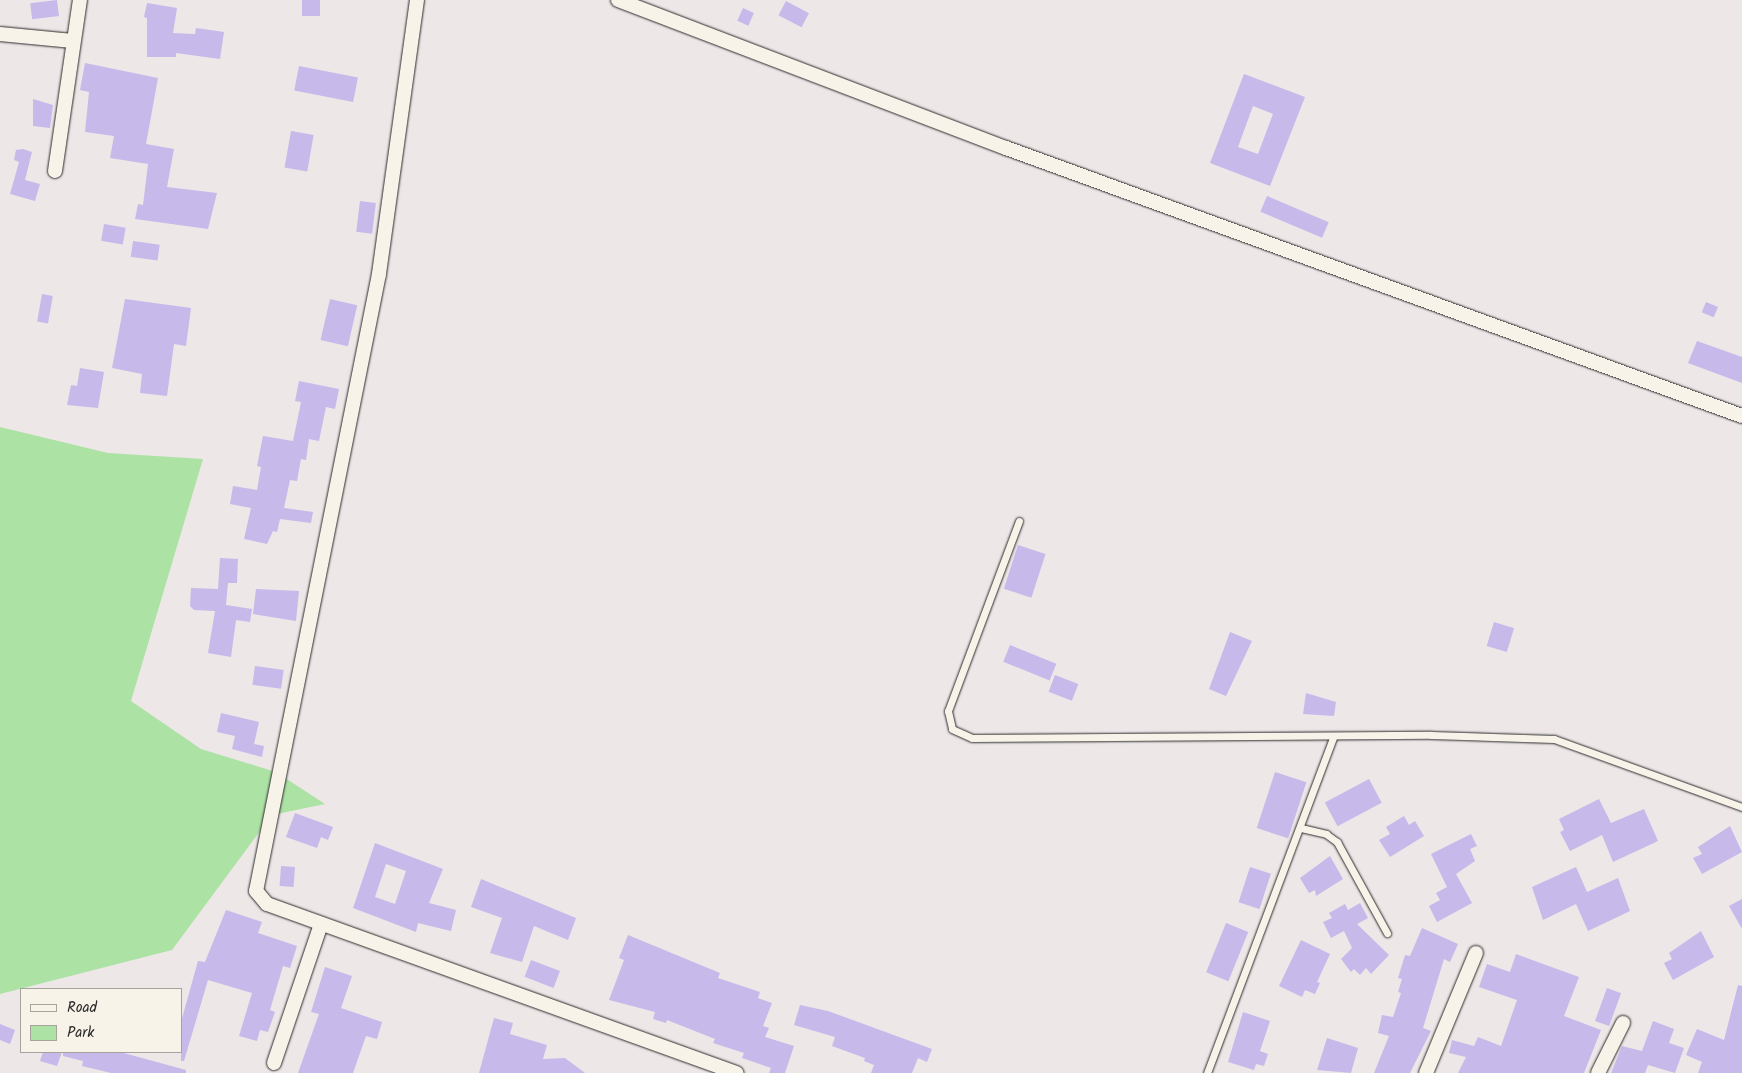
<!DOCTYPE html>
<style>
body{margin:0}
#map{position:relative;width:1742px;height:1073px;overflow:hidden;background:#ede7e8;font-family:Kalam,sans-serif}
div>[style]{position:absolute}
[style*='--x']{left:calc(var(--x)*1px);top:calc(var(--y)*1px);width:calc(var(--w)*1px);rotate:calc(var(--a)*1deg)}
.green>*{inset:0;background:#ade2a5}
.building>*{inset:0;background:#c7b9ea;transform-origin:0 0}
.roads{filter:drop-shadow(0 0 1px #2b2b2b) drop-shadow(0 0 1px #2b2b2b)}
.lane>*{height:7px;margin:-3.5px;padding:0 3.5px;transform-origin:3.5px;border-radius:3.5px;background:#f7f3e8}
.street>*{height:14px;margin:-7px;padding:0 7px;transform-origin:7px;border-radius:7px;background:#f7f3e8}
span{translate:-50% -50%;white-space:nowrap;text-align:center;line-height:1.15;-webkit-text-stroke:4.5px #f7f3e8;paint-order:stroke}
.legend{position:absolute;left:20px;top:988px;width:162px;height:65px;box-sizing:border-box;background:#f7f3e8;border:1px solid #a5a39c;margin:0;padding:6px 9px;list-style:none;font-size:15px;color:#2b2b2b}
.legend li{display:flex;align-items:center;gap:10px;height:25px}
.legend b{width:25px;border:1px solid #a5a39c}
</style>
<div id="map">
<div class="green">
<div style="clip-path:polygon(0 427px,108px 453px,203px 459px,131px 701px,201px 749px,276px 772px,325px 804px,272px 815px,172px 950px,0 994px)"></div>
</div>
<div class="building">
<div style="left:57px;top:0;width:16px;height:27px;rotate:83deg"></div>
<div style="left:302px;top:0;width:18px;height:16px"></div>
<div style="left:786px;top:1px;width:26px;height:16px;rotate:28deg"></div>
<div style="clip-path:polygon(147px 3px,177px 8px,173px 33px,195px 34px,196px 28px,224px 32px,220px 59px,176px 53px,176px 57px,147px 57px,147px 18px,144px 17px)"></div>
<div style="left:743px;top:8px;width:12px;height:14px;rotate:24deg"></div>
<div style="clip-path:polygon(85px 63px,158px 78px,146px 144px,174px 149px,167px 187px,217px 193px,208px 229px,135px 219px,138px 204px,143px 205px,148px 164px,110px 158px,114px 136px,85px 132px,89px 92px,80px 90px)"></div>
<div style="left:299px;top:66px;width:60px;height:25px;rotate:11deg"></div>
<div style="clip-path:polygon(evenodd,1244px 74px,1305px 97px,1270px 186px,1210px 163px,1244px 74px,1253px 106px,1273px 114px,1258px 154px,1238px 147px,1253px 106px)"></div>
<div style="clip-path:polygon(33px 99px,53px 105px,50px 128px,33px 126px)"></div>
<div style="left:291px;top:131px;width:23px;height:37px;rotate:10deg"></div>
<div style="clip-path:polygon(23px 149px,32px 152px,25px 180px,40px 184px,35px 201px,10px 194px,19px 162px,14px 160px,16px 150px)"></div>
<div style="left:1267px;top:196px;width:67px;height:17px;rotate:23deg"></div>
<div style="left:360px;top:201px;width:16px;height:31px;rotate:7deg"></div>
<div style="left:104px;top:224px;width:22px;height:17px;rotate:10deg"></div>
<div style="left:133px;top:241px;width:27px;height:16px;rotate:8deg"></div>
<div style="left:42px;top:294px;width:11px;height:28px;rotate:10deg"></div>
<div style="clip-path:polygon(125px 299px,191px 308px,186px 346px,174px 344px,167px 396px,140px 393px,142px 374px,112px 368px)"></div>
<div style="left:330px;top:299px;width:28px;height:42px;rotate:13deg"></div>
<div style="left:1706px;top:302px;width:13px;height:11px;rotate:23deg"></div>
<div style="clip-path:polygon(1697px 341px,1742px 357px,1742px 383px,1688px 363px)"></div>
<div style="clip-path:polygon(80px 368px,104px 372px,98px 408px,67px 405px,71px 385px,77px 386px)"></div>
<div style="clip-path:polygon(299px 381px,339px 389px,335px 409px,326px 407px,319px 441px,309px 439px,306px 460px,301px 459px,297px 481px,290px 480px,284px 508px,313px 512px,311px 523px,280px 519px,277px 532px,273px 531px,267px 544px,244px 539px,251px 508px,230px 504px,233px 486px,257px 490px,261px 467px,257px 466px,263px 436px,293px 441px,301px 402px,295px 401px)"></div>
<div style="left:1018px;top:545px;width:29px;height:46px;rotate:18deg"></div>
<div style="clip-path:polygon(220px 558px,238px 559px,237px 583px,228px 583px,226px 605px,252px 609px,250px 622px,236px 620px,231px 657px,208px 653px,215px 611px,194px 610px,190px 606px,191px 588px,218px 589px)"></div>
<div style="clip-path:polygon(256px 589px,299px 591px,296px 621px,253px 614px)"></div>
<div style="left:1494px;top:622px;width:21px;height:25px;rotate:17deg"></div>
<div style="clip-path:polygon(1230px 632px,1252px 641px,1226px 696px,1209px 689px)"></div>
<div style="left:1010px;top:645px;width:50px;height:18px;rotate:22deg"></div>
<div style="left:255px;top:666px;width:29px;height:19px;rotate:8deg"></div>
<div style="left:1055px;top:675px;width:25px;height:18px;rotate:21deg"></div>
<div style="clip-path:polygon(1306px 693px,1336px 702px,1334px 716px,1303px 714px)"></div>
<div style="clip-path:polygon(221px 713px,259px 722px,254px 744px,264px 746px,262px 757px,232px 749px,235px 736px,217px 732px)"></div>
<div style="left:1275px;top:772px;width:33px;height:59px;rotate:18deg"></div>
<div style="left:1369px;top:779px;width:27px;height:50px;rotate:62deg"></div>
<div style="clip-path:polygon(1599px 799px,1611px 823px,1644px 809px,1658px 841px,1613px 862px,1602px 835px,1570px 851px,1560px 832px,1564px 830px,1559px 819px)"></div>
<div style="clip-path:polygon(295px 813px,333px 827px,328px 840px,321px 837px,317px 848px,286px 837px)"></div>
<div style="clip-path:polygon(1404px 816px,1409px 825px,1415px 821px,1424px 836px,1390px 857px,1379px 840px,1390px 834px,1386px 827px)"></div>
<div style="clip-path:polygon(1730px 826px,1742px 852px,1702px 874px,1693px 858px,1702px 854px,1698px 847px)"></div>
<div style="clip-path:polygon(1471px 834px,1477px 846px,1470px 849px,1475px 861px,1456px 874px,1472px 903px,1437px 922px,1429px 906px,1440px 900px,1436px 893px,1447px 887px,1431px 854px)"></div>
<div style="clip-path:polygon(evenodd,375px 843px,443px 869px,429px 903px,456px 910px,451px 931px,418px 923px,416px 932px,353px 908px,375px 843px,386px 864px,406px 871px,395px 904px,375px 897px,386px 864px)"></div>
<div style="clip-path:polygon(1330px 856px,1343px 879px,1316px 896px,1315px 890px,1309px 893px,1300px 878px)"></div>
<div style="left:281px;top:866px;width:14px;height:20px;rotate:4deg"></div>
<div style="left:1250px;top:867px;width:22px;height:37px;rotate:18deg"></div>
<div style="clip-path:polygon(1576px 867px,1587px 892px,1618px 878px,1630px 911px,1588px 931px,1576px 904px,1543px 920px,1532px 887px)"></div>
<div style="clip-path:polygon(481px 879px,576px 918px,568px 940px,534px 926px,522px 962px,490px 953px,502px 918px,471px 907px)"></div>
<div style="clip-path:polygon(1742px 899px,1742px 929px,1729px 906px)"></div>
<div style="clip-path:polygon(1360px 903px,1368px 918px,1357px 924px,1389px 955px,1371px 974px,1366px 968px,1360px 975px,1354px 969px,1351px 972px,1341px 959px,1352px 948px,1344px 931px,1331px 938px,1323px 922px,1332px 918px,1329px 913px,1345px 904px,1348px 910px)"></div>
<div style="clip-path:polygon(226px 910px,262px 922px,258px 933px,297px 946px,290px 968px,283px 966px,270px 1010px,275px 1012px,268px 1032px,260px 1030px,257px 1041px,239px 1036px,252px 993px,208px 980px,184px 1061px,181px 1061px,181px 1022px,198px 961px,205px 962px)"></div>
<div style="left:1226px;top:923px;width:24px;height:53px;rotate:22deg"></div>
<div style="clip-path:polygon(1422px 928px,1458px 944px,1450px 962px,1444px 959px,1423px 1028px,1431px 1031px,1410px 1073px,1374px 1073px,1389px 1036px,1378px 1033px,1382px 1015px,1393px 1017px,1401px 993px,1398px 992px,1402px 979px,1398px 978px,1405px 955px,1410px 956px)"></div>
<div style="clip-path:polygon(1701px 931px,1714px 957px,1673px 980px,1664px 963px,1672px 959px,1669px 953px)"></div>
<div style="clip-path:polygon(628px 935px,720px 973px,718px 978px,760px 992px,758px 998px,772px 1003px,763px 1026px,769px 1028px,765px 1037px,794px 1046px,785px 1073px,769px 1073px,771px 1068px,742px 1058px,744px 1053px,713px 1043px,715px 1039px,667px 1020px,666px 1023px,653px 1019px,655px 1012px,609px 1000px,624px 960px,619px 958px)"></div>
<div style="clip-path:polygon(1301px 940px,1330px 954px,1317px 982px,1320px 983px,1315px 994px,1305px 990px,1302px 997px,1279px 986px)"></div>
<div style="clip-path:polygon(1516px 954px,1579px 977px,1564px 1016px,1601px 1030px,1584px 1073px,1458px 1073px,1466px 1057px,1449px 1053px,1452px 1040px,1474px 1046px,1478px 1037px,1501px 1046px,1517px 1000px,1479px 987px,1487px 964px,1510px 972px)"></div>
<div style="left:531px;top:960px;width:31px;height:18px;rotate:21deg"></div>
<div style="clip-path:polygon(325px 967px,352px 976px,341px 1008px,382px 1022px,377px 1039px,366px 1036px,353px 1073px,298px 1073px,319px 1014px,311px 1012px)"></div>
<div style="clip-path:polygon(1738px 985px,1742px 986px,1742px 1073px,1698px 1073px,1702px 1062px,1686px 1055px,1697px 1029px,1724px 1040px)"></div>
<div style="left:1607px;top:988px;width:15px;height:35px;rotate:20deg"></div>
<div style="clip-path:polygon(800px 1005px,828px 1011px,932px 1049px,927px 1062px,918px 1058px,912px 1073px,871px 1073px,874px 1065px,864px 1061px,865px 1058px,832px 1046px,835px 1037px,794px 1025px)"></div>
<div style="clip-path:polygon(1243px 1012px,1270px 1021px,1260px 1051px,1268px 1054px,1264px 1066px,1256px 1064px,1254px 1070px,1228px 1062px)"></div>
<div style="clip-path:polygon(494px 1018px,513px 1023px,510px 1034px,547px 1045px,543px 1059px,565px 1058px,585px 1073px,479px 1073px)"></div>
<div style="clip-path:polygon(1653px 1021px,1674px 1029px,1669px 1043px,1684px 1048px,1675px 1073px,1648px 1065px,1645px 1073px,1611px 1073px,1622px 1046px,1642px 1051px)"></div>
<div style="clip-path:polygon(0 1024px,15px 1030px,10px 1044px,0 1040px)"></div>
<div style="clip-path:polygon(1327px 1038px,1358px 1048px,1351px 1073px,1317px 1070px)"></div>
<div style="clip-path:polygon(43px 1052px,62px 1052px,57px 1066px,40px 1061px)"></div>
<div style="clip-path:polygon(63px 1052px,120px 1052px,186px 1070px,186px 1073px,111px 1073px,82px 1066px,83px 1061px,63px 1056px)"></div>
</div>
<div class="roads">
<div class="lane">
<div style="--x:1019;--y:521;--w:203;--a:110.5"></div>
<div style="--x:948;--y:711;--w:18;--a:77"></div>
<div style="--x:952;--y:729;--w:22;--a:24"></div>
<div style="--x:972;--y:738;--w:459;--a:-0.4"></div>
<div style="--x:1431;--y:735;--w:123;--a:1.9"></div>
<div style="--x:1554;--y:739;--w:200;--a:19.9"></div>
<div style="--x:1301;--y:828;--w:26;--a:13"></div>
<div style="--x:1326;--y:834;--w:14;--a:36"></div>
<div style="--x:1337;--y:842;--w:104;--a:61.2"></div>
<div style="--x:1207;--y:1073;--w:360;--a:-69.4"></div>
</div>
<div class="street">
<div style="--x:417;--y:0;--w:277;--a:97.9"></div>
<div style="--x:379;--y:274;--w:629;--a:101.27"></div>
<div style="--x:256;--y:891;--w:17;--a:50"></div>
<div style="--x:267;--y:904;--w:499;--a:19.8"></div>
<div style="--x:618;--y:0;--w:415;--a:20.9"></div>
<div style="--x:1006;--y:148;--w:783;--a:20.01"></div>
<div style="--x:0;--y:34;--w:73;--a:5.5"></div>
<div style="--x:55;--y:171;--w:173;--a:-81.7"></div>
<div style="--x:274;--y:1063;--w:147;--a:-71.3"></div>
<div style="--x:1426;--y:1073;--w:130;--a:-67.4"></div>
<div style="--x:1598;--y:1073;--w:56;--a:-63.4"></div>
</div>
</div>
<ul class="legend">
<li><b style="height:6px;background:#f7f3e8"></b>Road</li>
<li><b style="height:14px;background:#ade2a5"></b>Park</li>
</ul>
</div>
